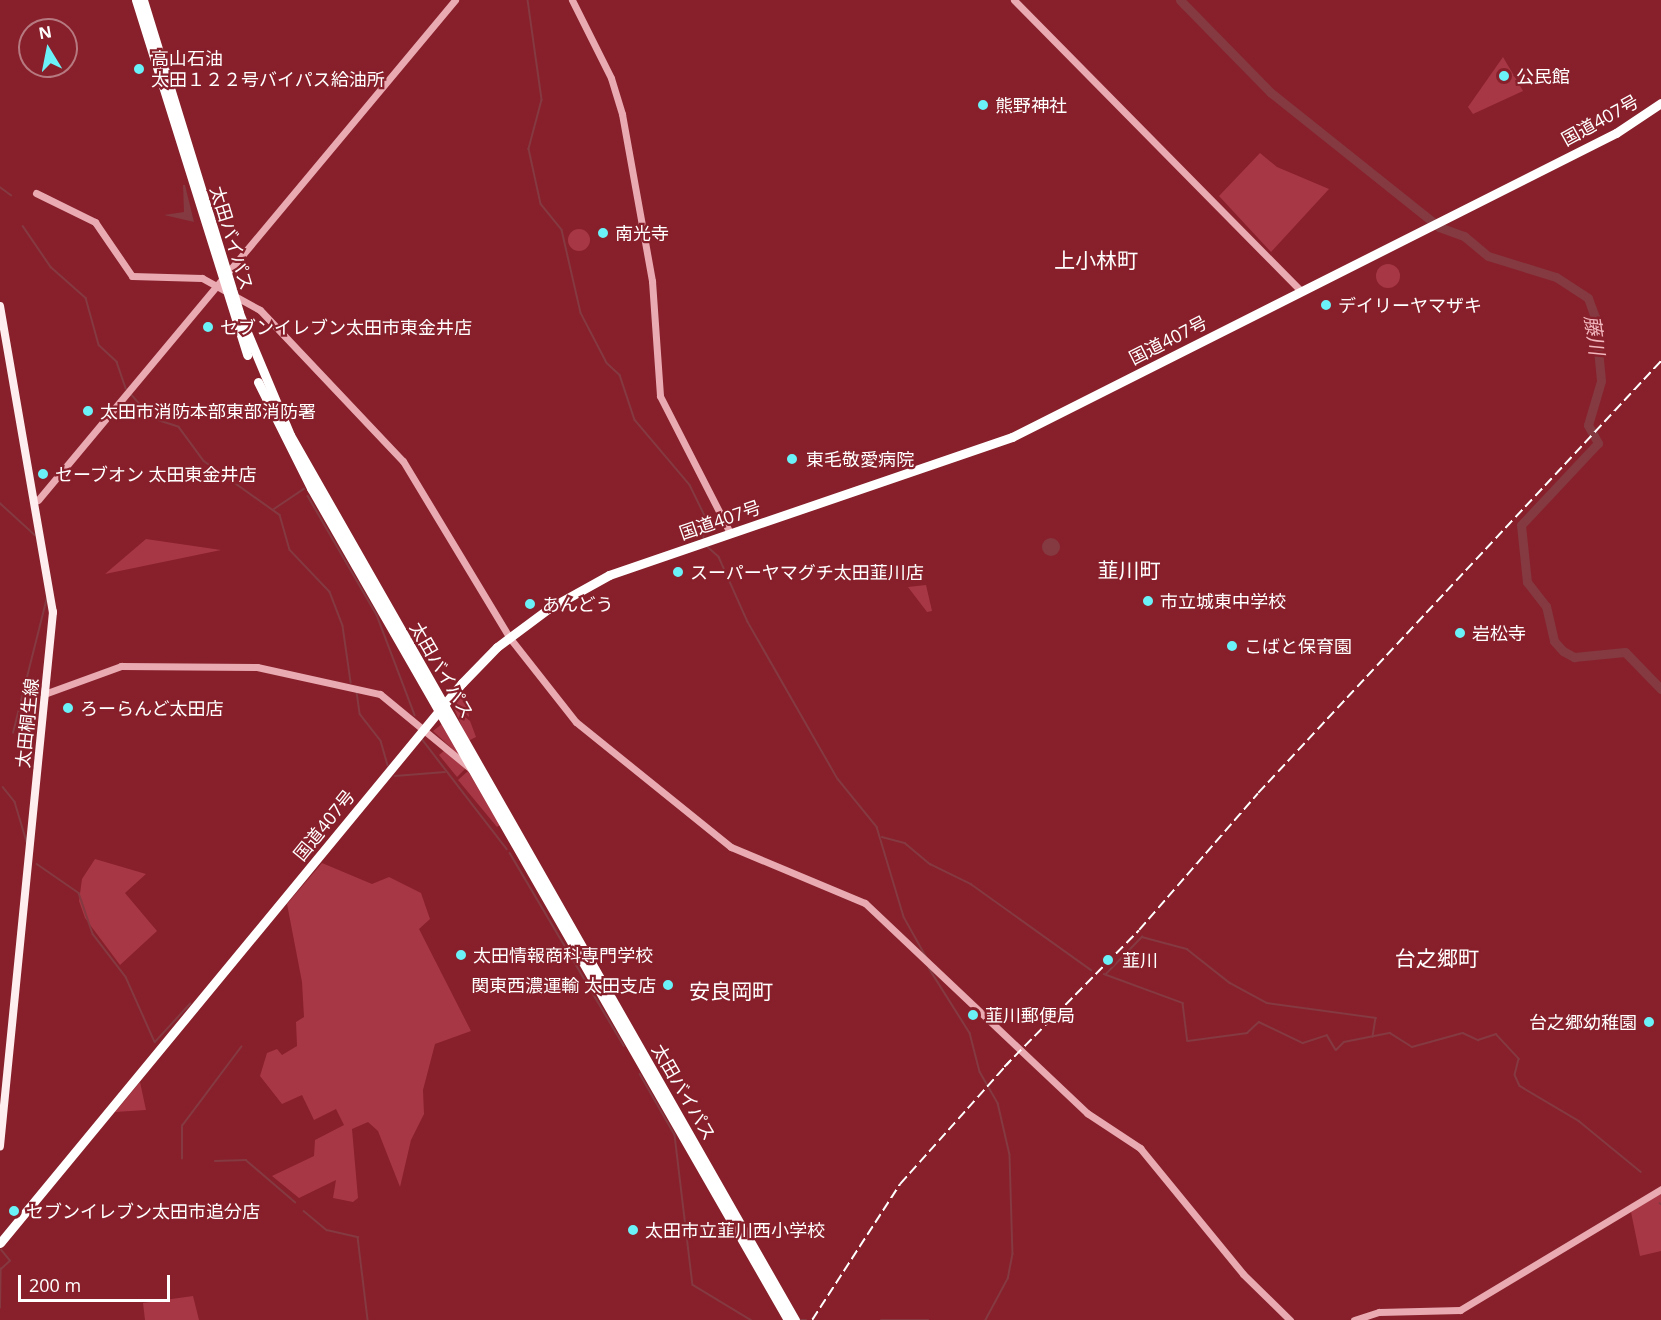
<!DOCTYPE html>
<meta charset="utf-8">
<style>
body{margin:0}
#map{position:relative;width:1661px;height:1320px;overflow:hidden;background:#87202b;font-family:"Open Sans","Noto Sans JP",sans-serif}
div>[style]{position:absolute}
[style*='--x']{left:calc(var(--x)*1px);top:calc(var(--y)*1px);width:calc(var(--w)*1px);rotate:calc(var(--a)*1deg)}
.green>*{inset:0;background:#a73744}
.round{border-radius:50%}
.water>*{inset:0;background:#853941}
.stream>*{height:1.5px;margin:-0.75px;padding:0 0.75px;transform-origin:0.75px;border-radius:0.75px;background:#853941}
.river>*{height:9px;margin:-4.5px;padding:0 4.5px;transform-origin:4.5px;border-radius:4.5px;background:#853941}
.minor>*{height:7px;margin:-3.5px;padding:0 3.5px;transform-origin:3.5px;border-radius:3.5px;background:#eaaab2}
.major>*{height:8px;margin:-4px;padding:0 4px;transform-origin:4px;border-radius:4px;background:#feeeef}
.highway>*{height:9px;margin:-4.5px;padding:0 4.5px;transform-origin:4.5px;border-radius:4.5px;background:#fff}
.rail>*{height:1.5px;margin-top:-0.75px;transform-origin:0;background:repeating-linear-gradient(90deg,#fff 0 10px,transparent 0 14.5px)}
.dots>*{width:16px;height:16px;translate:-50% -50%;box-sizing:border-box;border:3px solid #87202b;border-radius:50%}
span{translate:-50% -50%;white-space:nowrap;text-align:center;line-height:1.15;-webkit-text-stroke:4.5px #87202b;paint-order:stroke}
.poi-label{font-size:18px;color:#fff}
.left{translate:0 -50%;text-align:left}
.right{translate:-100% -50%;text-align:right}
.street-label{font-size:18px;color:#fff}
.water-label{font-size:20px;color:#f2b6bd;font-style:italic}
.quarter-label{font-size:21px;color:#fff}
.north{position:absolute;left:18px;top:18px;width:60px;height:60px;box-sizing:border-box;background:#87202b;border:2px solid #b77980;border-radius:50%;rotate:350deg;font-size:16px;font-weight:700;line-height:24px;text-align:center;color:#fff}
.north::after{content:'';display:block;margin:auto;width:21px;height:27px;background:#6af2f8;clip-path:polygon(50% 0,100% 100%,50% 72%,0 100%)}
.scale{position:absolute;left:18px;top:1275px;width:152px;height:27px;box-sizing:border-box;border:3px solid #fff;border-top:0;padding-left:8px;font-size:18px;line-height:21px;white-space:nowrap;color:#fff;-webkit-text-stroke:4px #87202b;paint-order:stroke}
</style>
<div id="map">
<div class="green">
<div style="clip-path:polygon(1503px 57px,1523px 91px,1473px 114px,1468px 107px)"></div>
<div style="clip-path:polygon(1260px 153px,1277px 167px,1329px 189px,1271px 252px,1219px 196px)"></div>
<div class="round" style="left:568px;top:229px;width:22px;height:22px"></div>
<div class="round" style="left:1376px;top:264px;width:24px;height:24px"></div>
<div style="clip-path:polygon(146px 539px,221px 550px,105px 574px)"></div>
<div style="clip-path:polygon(926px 585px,932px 611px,927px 612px,908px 587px)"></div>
<div style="clip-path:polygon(464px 691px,469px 716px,469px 717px,455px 703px)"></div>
<div style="clip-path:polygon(454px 708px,470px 721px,476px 737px,468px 741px)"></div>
<div style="clip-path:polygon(442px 724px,463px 759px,433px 731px)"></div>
<div style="clip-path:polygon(445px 750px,466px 768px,457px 777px,439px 755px)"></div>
<div style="clip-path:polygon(468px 771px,500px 825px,497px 827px,458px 780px)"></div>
<div style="clip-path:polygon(95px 859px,146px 874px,125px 893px,157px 931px,120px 965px,85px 918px,79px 901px,82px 879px)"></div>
<div style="clip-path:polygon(322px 863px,372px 884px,389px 877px,421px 893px,430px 919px,419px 929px,471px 1031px,435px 1044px,423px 1090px,424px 1114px,411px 1140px,400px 1187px,378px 1131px,368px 1122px,352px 1129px,358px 1198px,353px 1202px,333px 1198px,336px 1180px,299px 1198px,272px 1176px,314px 1156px,315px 1140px,344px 1125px,336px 1109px,314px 1120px,302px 1095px,282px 1104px,260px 1076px,267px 1053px,277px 1049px,282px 1055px,297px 1046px,296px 1022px,304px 1017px,302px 982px,287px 904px)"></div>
<div style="clip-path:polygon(140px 1082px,146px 1110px,115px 1112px)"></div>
<div style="clip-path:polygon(1661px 1192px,1661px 1251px,1640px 1256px,1631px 1212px)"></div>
<div style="clip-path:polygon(193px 1296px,199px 1320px,145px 1320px,143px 1303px)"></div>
</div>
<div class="water">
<div style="clip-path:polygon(183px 185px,185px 185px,194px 222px,164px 215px,184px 212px)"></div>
<div class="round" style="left:1042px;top:538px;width:18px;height:18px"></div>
</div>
<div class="stream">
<div style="--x:528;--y:0;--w:101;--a:82"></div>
<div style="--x:542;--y:100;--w:51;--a:104.9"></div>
<div style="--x:529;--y:149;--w:56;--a:77.7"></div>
<div style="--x:541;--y:204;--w:33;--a:51"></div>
<div style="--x:562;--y:230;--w:85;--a:77.1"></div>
<div style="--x:581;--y:313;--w:56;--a:62.5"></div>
<div style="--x:607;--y:363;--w:18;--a:43"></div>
<div style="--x:620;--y:375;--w:47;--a:71.6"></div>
<div style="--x:635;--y:420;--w:85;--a:49.8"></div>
<div style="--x:690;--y:485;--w:34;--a:64"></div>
<div style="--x:705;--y:516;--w:22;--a:93"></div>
<div style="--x:0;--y:187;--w:14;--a:36"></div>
<div style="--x:23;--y:226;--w:50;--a:55.7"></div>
<div style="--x:51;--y:267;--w:47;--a:41.5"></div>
<div style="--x:86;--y:298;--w:49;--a:74.5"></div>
<div style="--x:99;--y:345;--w:25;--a:43"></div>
<div style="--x:117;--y:362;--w:28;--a:71"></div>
<div style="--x:131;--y:394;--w:32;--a:49"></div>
<div style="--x:152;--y:418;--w:28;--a:18"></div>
<div style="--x:179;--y:427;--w:42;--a:53.7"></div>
<div style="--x:204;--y:461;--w:93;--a:35.4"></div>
<div style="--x:280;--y:515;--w:36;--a:74"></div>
<div style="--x:290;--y:550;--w:58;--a:46.4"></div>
<div style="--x:330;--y:592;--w:36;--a:69"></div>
<div style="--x:343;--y:626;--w:57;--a:81.9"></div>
<div style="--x:308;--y:496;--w:138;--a:59.9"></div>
<div style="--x:377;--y:615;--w:107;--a:69.2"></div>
<div style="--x:0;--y:503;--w:47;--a:42.4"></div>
<div style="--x:274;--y:509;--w:36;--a:-34"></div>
<div style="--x:708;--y:547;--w:15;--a:42"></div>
<div style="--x:719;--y:557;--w:71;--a:66"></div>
<div style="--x:748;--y:622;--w:181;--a:60.2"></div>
<div style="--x:838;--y:779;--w:62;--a:50.9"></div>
<div style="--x:877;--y:827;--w:94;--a:73.3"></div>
<div style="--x:904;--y:917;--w:49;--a:60.8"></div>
<div style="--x:357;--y:692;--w:22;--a:82"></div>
<div style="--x:360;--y:714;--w:34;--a:52"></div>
<div style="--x:381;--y:741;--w:25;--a:74"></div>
<div style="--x:13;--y:733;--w:139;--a:-75.9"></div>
<div style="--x:422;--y:739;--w:139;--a:52.3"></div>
<div style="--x:395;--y:776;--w:50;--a:-4.6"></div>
<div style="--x:3;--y:787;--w:19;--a:51"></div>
<div style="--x:15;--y:802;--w:42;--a:73.3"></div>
<div style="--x:882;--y:837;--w:24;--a:15"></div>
<div style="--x:905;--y:843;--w:33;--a:40"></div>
<div style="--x:930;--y:864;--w:46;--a:26"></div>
<div style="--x:971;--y:884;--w:148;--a:35.6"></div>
<div style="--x:510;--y:853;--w:224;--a:59.4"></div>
<div style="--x:37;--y:864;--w:51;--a:34.6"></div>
<div style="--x:79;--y:893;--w:43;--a:71.1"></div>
<div style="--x:93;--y:934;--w:54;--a:52.5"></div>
<div style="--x:126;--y:977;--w:71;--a:66"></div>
<div style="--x:155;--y:1042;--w:52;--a:-47.4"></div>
<div style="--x:929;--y:968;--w:77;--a:57.8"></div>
<div style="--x:970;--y:1033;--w:40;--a:75.6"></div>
<div style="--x:980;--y:1072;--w:36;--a:60"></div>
<div style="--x:998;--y:1103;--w:53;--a:77"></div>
<div style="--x:1010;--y:1155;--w:99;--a:88.3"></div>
<div style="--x:1013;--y:1254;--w:25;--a:101"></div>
<div style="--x:1008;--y:1279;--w:47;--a:118.2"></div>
<div style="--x:1104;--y:974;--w:84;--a:20.2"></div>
<div style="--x:1183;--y:1003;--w:38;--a:83"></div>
<div style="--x:1188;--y:1041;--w:60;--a:-7.7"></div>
<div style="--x:1247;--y:1033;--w:16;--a:-43"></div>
<div style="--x:1259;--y:1022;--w:49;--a:25.5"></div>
<div style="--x:1303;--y:1043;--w:25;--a:-18"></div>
<div style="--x:1327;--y:1035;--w:17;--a:59"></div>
<div style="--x:1336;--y:1050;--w:11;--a:-45"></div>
<div style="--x:1344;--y:1042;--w:47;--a:-11.1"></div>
<div style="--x:1390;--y:1033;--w:26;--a:32"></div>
<div style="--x:1412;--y:1047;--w:53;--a:-15.4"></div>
<div style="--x:1463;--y:1033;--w:17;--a:25"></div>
<div style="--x:1478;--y:1040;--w:19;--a:-18"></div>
<div style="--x:1496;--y:1034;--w:34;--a:47"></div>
<div style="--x:1519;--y:1059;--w:16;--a:104"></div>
<div style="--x:1515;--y:1075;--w:12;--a:66"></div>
<div style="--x:1520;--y:1086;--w:69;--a:30.7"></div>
<div style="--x:1579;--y:1121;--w:80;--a:39.4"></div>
<div style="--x:1106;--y:974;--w:52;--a:-45.8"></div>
<div style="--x:1142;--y:937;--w:47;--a:14.9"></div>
<div style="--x:1187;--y:949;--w:55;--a:38.3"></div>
<div style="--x:1230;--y:983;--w:42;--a:28.4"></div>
<div style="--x:1267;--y:1003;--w:110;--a:7.8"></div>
<div style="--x:1376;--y:1018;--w:19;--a:99"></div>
<div style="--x:640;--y:1074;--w:70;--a:60.2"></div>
<div style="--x:675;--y:1135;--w:151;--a:83.2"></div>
<div style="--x:693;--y:1285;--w:68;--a:31.1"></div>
<div style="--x:182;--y:1159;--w:33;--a:-90"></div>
<div style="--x:182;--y:1126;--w:99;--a:-53.2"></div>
<div style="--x:215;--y:1161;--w:31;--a:-2"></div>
<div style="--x:246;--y:1160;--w:65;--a:40.6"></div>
<div style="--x:1660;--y:1203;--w:1;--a:45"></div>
<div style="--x:304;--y:1211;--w:30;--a:40"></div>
<div style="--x:327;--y:1230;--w:32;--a:13"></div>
<div style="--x:358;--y:1237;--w:84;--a:83.1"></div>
<div style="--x:0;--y:1308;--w:39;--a:-89"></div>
<div style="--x:1;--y:1269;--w:12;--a:-42"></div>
<div style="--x:10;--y:1261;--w:14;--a:-129"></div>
<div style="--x:800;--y:1320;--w:6;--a:0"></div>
<div style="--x:881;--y:1320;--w:47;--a:0"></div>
</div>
<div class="river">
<div style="--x:1180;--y:0;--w:129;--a:45.6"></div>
<div style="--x:1270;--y:92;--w:216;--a:38.6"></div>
<div style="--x:1439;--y:227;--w:27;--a:20"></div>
<div style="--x:1464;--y:236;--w:31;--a:40"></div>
<div style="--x:1488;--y:256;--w:71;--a:17.2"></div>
<div style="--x:1556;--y:277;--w:38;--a:33"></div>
<div style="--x:1588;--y:298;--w:20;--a:70"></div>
<div style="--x:1595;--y:317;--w:64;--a:84.6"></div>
<div style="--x:1601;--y:381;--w:46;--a:106.5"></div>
<div style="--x:1588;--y:425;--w:21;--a:61"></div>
<div style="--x:1598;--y:443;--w:112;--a:133.2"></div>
<div style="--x:1521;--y:525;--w:57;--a:84"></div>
<div style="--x:1527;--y:582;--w:31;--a:52"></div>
<div style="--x:1546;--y:606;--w:36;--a:77"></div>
<div style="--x:1554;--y:641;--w:13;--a:48"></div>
<div style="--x:1563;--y:651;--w:13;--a:29"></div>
<div style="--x:1574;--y:657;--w:51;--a:-5.6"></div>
<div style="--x:1625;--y:652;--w:52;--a:45.8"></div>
</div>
<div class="minor">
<div style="--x:572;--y:0;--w:87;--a:63.4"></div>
<div style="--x:611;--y:78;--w:38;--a:73"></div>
<div style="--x:622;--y:114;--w:170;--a:79.8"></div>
<div style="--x:652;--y:281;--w:115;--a:86"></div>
<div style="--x:660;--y:396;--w:154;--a:62.9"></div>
<div style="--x:1014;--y:0;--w:407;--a:45.4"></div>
<div style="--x:36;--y:193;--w:66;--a:26.2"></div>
<div style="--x:95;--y:222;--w:65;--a:55.6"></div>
<div style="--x:132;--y:276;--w:70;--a:1.6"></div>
<div style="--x:202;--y:278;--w:66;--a:28.9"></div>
<div style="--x:260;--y:310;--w:208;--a:46.6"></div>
<div style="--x:403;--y:461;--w:205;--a:58.9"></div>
<div style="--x:509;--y:637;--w:108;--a:51.8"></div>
<div style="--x:576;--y:722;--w:199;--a:38.9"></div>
<div style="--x:731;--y:847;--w:145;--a:22.7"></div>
<div style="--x:865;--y:903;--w:306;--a:43.4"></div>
<div style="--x:1087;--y:1113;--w:64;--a:33.4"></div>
<div style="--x:1140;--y:1148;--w:163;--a:50.7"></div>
<div style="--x:1243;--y:1274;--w:66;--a:44.4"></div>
<div style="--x:38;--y:500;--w:651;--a:-50.17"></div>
<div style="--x:47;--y:693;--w:79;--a:-20"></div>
<div style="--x:121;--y:666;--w:136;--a:0.4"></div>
<div style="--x:257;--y:667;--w:126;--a:12.4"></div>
<div style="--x:380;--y:694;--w:118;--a:39.5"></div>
<div style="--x:1354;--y:1320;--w:26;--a:-18"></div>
<div style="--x:1379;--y:1312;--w:81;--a:-1.4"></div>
<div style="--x:1460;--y:1310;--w:235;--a:-31"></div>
</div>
<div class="major">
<div style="--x:0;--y:306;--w:311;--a:80.2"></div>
<div style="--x:53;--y:612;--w:537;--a:95.67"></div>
</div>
<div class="highway">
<div style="--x:136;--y:0;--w:372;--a:72.6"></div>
<div style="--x:143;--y:0;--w:327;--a:72.9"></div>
<div style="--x:239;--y:313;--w:132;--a:67.3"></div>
<div style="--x:290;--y:435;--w:1019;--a:60.29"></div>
<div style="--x:258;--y:382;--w:119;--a:63.4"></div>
<div style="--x:311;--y:488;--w:959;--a:60.17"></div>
<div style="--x:0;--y:1243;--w:726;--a:-50.48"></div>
<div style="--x:462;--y:683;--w:50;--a:-45.8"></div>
<div style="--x:497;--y:647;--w:64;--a:-36.7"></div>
<div style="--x:548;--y:609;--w:70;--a:-29.1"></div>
<div style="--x:609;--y:575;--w:426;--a:-18.9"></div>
<div style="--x:1012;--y:437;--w:676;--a:-26.72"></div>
<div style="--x:1616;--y:133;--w:54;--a:-33.7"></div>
</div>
<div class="rail">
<div style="--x:1004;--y:1067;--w:192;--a:-45.4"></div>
<div style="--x:1139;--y:930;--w:181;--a:-49"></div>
<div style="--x:1258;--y:793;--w:591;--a:-46.99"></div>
<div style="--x:812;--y:1320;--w:162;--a:-57.1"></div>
<div style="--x:900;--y:1184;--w:165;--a:-48.2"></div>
</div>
<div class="dots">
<div style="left:139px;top:69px;background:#6af2f8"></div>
<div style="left:1504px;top:76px;background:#6af2f8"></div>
<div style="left:983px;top:105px;background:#6af2f8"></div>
<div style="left:603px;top:233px;background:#6af2f8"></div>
<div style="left:1326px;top:305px;background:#6af2f8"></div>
<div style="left:208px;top:327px;background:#6af2f8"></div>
<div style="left:88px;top:411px;background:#6af2f8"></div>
<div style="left:792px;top:459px;background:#6af2f8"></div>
<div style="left:43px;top:474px;background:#6af2f8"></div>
<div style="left:678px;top:572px;background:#6af2f8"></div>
<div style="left:1148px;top:601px;background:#6af2f8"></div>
<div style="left:530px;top:604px;background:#6af2f8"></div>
<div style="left:1460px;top:633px;background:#6af2f8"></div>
<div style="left:1232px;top:646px;background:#6af2f8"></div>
<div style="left:68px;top:708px;background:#6af2f8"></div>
<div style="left:461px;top:955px;background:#6af2f8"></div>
<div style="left:1108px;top:960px;background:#6af2f8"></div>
<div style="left:668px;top:985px;background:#6af2f8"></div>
<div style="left:973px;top:1015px;background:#6af2f8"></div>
<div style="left:1649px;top:1022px;background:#6af2f8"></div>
<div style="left:14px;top:1211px;background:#6af2f8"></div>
<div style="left:633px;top:1230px;background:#6af2f8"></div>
</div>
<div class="poi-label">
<span class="left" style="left:151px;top:69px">高山石油<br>太田１２２号バイパス給油所</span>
<span class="left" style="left:1516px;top:76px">公民館</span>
<span class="left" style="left:995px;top:105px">熊野神社</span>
<span class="left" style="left:615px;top:233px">南光寺</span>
<span class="left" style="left:1338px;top:305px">デイリーヤマザキ</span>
<span class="left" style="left:220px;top:327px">セブンイレブン太田市東金井店</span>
<span class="left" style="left:100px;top:411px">太田市消防本部東部消防署</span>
<span class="left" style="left:806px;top:459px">東毛敬愛病院</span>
<span class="left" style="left:55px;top:474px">セーブオン 太田東金井店</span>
<span class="left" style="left:690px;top:572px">スーパーヤマグチ太田韮川店</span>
<span class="left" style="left:1160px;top:601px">市立城東中学校</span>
<span class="left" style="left:542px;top:604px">あんどう</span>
<span class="left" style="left:1472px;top:633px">岩松寺</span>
<span class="left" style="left:1244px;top:646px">こばと保育園</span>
<span class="left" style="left:80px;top:708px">ろーらんど太田店</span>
<span class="left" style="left:473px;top:955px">太田情報商科専門学校</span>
<span class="left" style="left:1122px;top:960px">韮川</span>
<span class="right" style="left:656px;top:985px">関東西濃運輸 太田支店</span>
<span class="left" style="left:985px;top:1015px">韮川郵便局</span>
<span class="right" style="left:1637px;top:1022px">台之郷幼稚園</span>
<span class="left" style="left:26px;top:1211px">セブンイレブン太田市追分店</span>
<span class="left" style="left:645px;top:1230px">太田市立韮川西小学校</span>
</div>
<div class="street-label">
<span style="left:1600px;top:120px;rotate:-29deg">国道407号</span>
<span style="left:232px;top:238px;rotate:73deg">太田バイパス</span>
<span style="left:1168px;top:340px;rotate:-27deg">国道407号</span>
<span style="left:720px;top:520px;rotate:-19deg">国道407号</span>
<span style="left:442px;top:670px;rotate:60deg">太田バイパス</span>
<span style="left:27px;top:723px;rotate:-84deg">太田桐生線</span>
<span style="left:324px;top:825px;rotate:-51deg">国道407号</span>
<span style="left:684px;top:1092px;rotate:60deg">太田バイパス</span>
</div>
<div class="water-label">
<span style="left:1595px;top:335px;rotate:82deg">藤川</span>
</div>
<div class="quarter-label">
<span style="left:1096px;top:260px">上小林町</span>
<span style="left:1129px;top:570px">韮川町</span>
<span style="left:1437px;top:958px">台之郷町</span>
<span style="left:731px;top:991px">安良岡町</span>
</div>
<div class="north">N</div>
<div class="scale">200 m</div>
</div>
